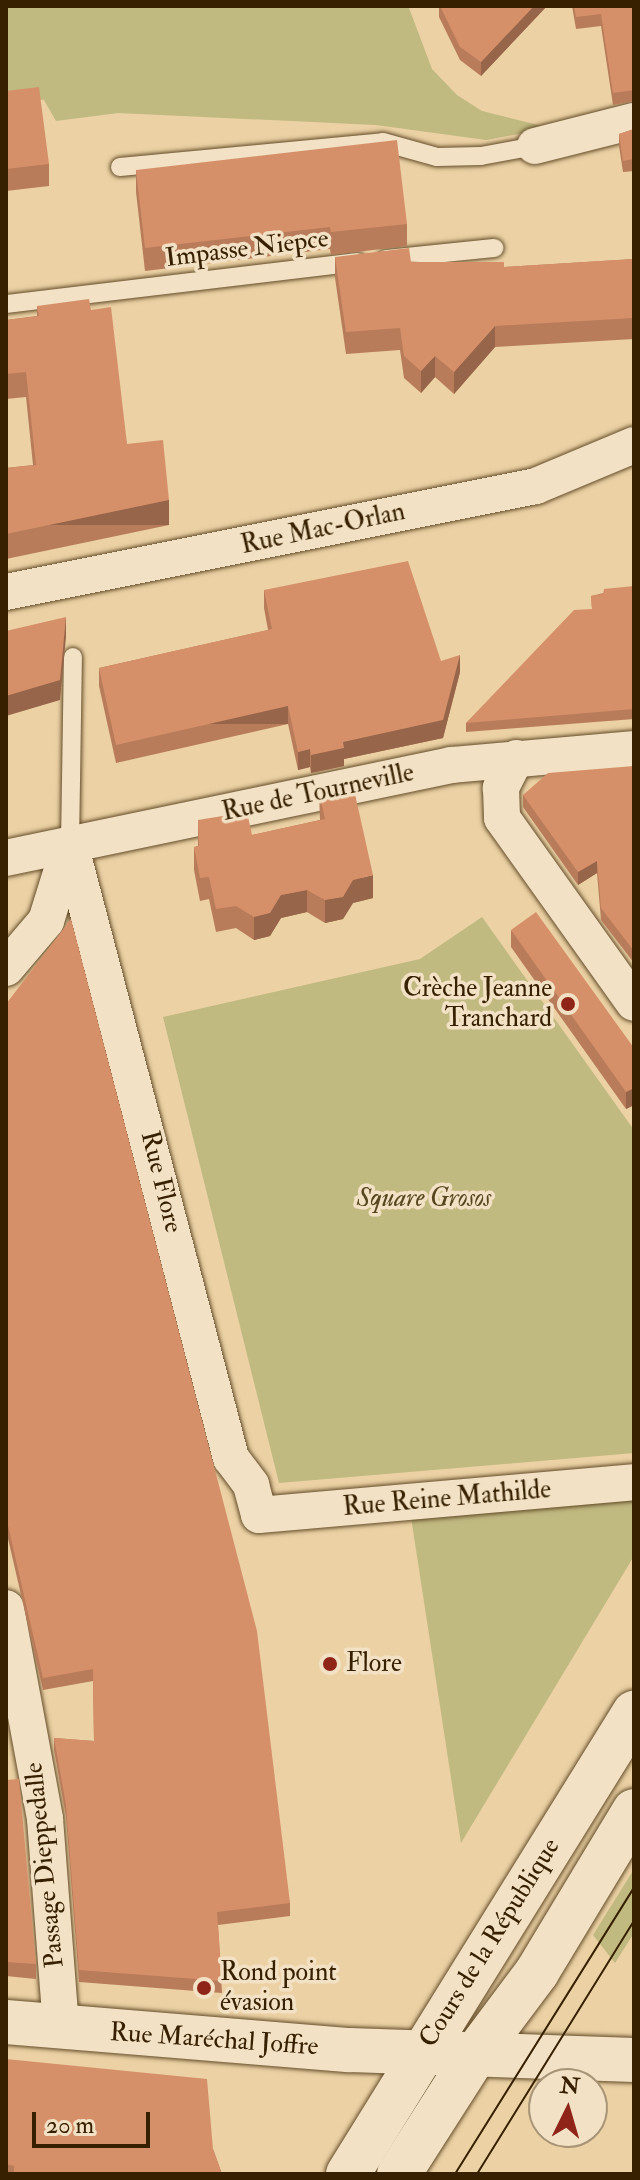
<!DOCTYPE html>
<meta charset="utf-8">
<style>
body{margin:0}
#map{position:relative;width:640px;height:2180px;overflow:hidden;background:#ebd1a4;font-family:"IM FELL Double Pica",serif}
div>[style]{position:absolute}
[style*='--x']{left:calc(var(--x)*1px);top:calc(var(--y)*1px);width:calc(var(--w)*1px);rotate:calc(var(--a)*1deg)}
.green>*{inset:0;background:#c0b980}
.roads{filter:drop-shadow(0 0 2px #634c29) drop-shadow(0 0 2px #634c29)}
.lane>*{height:18px;margin:-9px;padding:0 9px;transform-origin:9px;border-radius:9px;background:#f2e1c4}
.street>*{height:36px;margin:-18px;padding:0 18px;transform-origin:18px;border-radius:18px;background:#f2e1c4}
.secondary>*{height:44px;margin:-22px;padding:0 22px;transform-origin:22px;border-radius:22px;background:#f2e1c4}
.tram>*{height:2px;margin:-1px;padding:0 1px;transform-origin:1px;border-radius:1px;background:#362000}
.wall>*{inset:0;background:#b87c5a}
.shaded-wall>*{inset:0;background:#96654a;transform-origin:0 0}
.building>*{inset:0;background:#d69069}
.dots>*{width:22px;height:22px;translate:-50% -50%;box-sizing:border-box;border:4px solid #f2e1c4;border-radius:50%}
span{translate:-50% -50%;white-space:nowrap;text-align:center;line-height:1.15;-webkit-text-stroke:7px #f2e1c4;paint-order:stroke}
.street-label{font-size:26px;color:#362000}
.poi-label{font-size:26px;color:#362000}
.right{translate:-100% -50%;text-align:right}
.left{translate:0 -50%;text-align:left}
.park-label{font-size:26px;color:#584620;font-style:italic}
.frame{position:absolute;inset:0;border:8px solid #362000;pointer-events:none}
.north{position:absolute;left:528px;top:2068px;width:80px;height:80px;box-sizing:border-box;background:#f2e1c4;border:2px solid #a79476;border-radius:50%;rotate:5deg;font-size:22px;font-weight:700;line-height:32px;text-align:center;color:#362000}
.north::after{content:'';display:block;margin:auto;width:28px;height:36px;background:#8f2418;clip-path:polygon(50% 0,100% 100%,50% 72%,0 100%)}
.scale{position:absolute;left:32px;top:2112px;width:118px;height:36px;box-sizing:border-box;border:4px solid #362000;border-top:0;padding-left:10px;font-size:24px;line-height:28px;white-space:nowrap;color:#362000;-webkit-text-stroke:6px #f2e1c4;paint-order:stroke}
</style>
<div id="map">
<div class="green">
<div style="clip-path:polygon(6px 6px,409px 8px,432px 69px,457px 95px,482px 111px,550px 128px,486px 140px,376px 125px,118px 113px,56px 121px,44px 100px,6px 95px)"></div>
<div style="clip-path:polygon(482px 917px,634px 1130px,634px 1453px,279px 1483px,163px 1017px,420px 959px)"></div>
<div style="clip-path:polygon(634px 1495px,634px 1556px,461px 1843px,411px 1517px)"></div>
<div style="clip-path:polygon(634px 1869px,634px 1933px,615px 1963px,593px 1935px)"></div>
</div>
<div class="roads">
<div class="lane">
<div style="--x:120;--y:167;--w:264;--a:-5.4"></div>
<div style="--x:383;--y:142;--w:56;--a:15.5"></div>
<div style="--x:437;--y:157;--w:44;--a:-1.3"></div>
<div style="--x:481;--y:156;--w:55;--a:-10.5"></div>
<div style="--x:386;--y:259;--w:109;--a:-5.8"></div>
<div style="--x:6;--y:304;--w:354;--a:-6.8"></div>
<div style="--x:70;--y:844;--w:187;--a:-89.1"></div>
</div>
<div class="street">
<div style="--x:535;--y:146;--w:102;--a:-14.2"></div>
<div style="--x:6;--y:592;--w:540;--a:-11.31"></div>
<div style="--x:536;--y:486;--w:106;--a:-22.7"></div>
<div style="--x:516;--y:758;--w:34;--a:117"></div>
<div style="--x:501;--y:788;--w:30;--a:88"></div>
<div style="--x:502;--y:818;--w:227;--a:54.5"></div>
<div style="--x:70;--y:844;--w:635;--a:75.31"></div>
<div style="--x:231;--y:1458;--w:34;--a:53"></div>
<div style="--x:251;--y:1485;--w:31;--a:75"></div>
<div style="--x:259;--y:1515;--w:376;--a:-5"></div>
<div style="--x:6;--y:858;--w:455;--a:-11.8"></div>
<div style="--x:451;--y:765;--w:184;--a:-5"></div>
<div style="--x:6;--y:968;--w:62;--a:-49.6"></div>
<div style="--x:46;--y:921;--w:81;--a:-72.7"></div>
<div style="--x:6;--y:1608;--w:215;--a:79.5"></div>
<div style="--x:45;--y:1819;--w:209;--a:85.6"></div>
</div>
<div class="secondary">
<div style="--x:6;--y:2022;--w:345;--a:4.7"></div>
<div style="--x:350;--y:2050;--w:284;--a:2"></div>
<div style="--x:348;--y:2174;--w:543;--a:-58.18"></div>
<div style="--x:399;--y:2174;--w:141;--a:-57.4"></div>
<div style="--x:475;--y:2055;--w:104;--a:-53.2"></div>
<div style="--x:537;--y:1972;--w:188;--a:-58.9"></div>
</div>
</div>
<div class="tram">
<div style="--x:455;--y:2174;--w:338;--a:-58"></div>
<div style="--x:477;--y:2174;--w:298;--a:-58.2"></div>
</div>
<div class="wall">
<div style="clip-path:polygon(439px 6px,547px 6px,481px 76px,460px 60px,439px 17px)"></div>
<div style="clip-path:polygon(572px 6px,634px 6px,634px 101px,613px 105px,601px 26px,576px 29px)"></div>
<div style="clip-path:polygon(6px 91px,49px 164px,49px 186px,6px 191px)"></div>
<div style="clip-path:polygon(634px 129px,634px 171px,623px 172px,619px 146px,619px 134px)"></div>
<div style="clip-path:polygon(136px 170px,407px 224px,407px 246px,331px 255px,330px 249px,145px 271px,136px 192px)"></div>
<div style="clip-path:polygon(335px 257px,504px 267px,634px 259px,634px 339px,495px 347px,454px 394px,435px 377px,421px 393px,404px 378px,400px 350px,346px 354px,335px 278px)"></div>
<div style="clip-path:polygon(37px 306px,91px 310px,127px 444px,169px 525px,6px 559px,6px 468px,33px 465px,26px 397px,6px 399px,6px 320px,37px 316px)"></div>
<div style="clip-path:polygon(634px 586px,634px 719px,466px 732px,466px 723px,592px 609px,591px 596px)"></div>
<div style="clip-path:polygon(264px 590px,441px 661px,460px 672px,443px 738px,344px 759px,344px 766px,311px 773px,310px 767px,298px 770px,288px 724px,116px 763px,99px 686px,99px 668px,268px 630px,264px 608px)"></div>
<div style="clip-path:polygon(634px 766px,634px 963px,601px 920px,597px 873px,578px 885px,523px 807px,523px 795px)"></div>
<div style="clip-path:polygon(319px 792px,373px 898px,353px 903px,343px 919px,325px 923px,307px 912px,281px 918px,270px 936px,254px 940px,236px 928px,216px 932px,209px 899px,200px 901px,194px 870px,194px 847px,198px 846px,198px 820px,252px 835px,320px 820px)"></div>
<div style="clip-path:polygon(511px 930px,634px 1048px,634px 1105px,626px 1109px,511px 947px)"></div>
<div style="clip-path:polygon(6px 1004px,290px 1903px,290px 1916px,218px 1925px,222px 1993px,79px 1982px,66px 1817px,54px 1750px,54px 1738px,94px 1741px,93px 1681px,43px 1690px,6px 1530px)"></div>
<div style="clip-path:polygon(6px 1780px,36px 1964px,36px 1979px,6px 1976px)"></div>
<div style="clip-path:polygon(6px 2059px,213px 2149px,222px 2174px,6px 2174px)"></div>
</div>
<div class="shaded-wall">
<div style="clip-path:polygon(534px 6px,547px 6px,481px 76px,481px 62px)"></div>
<div style="clip-path:polygon(495px 326px,495px 347px,454px 394px,454px 372px)"></div>
<div style="clip-path:polygon(435px 356px,435px 377px,421px 393px,421px 371px)"></div>
<div style="left:169px;top:500px;width:25px;height:167px;rotate:90deg"></div>
<div style="clip-path:polygon(66px 617px,66px 637px,60px 700px,6px 716px,6px 696px)"></div>
<div style="clip-path:polygon(460px 655px,460px 672px,443px 738px,344px 759px,344px 766px,311px 773px,311px 755px,343px 742px)"></div>
<div style="left:288px;top:706px;width:18px;height:176px;rotate:90deg"></div>
<div style="clip-path:polygon(310px 749px,310px 767px,298px 770px,298px 752px)"></div>
<div style="clip-path:polygon(597px 861px,597px 873px,578px 885px,578px 872px)"></div>
<div style="clip-path:polygon(373px 875px,373px 898px,353px 903px,343px 919px,325px 923px,325px 900px,353px 880px)"></div>
<div style="clip-path:polygon(307px 890px,307px 912px,281px 918px,270px 936px,254px 940px,254px 917px,281px 895px)"></div>
<div style="clip-path:polygon(634px 1088px,634px 1105px,626px 1109px,626px 1092px)"></div>
</div>
<div class="building">
<div style="clip-path:polygon(440px 6px,534px 6px,481px 62px,460px 47px)"></div>
<div style="clip-path:polygon(574px 6px,634px 6px,634px 90px,613px 93px,601px 14px,576px 17px)"></div>
<div style="clip-path:polygon(39px 87px,49px 164px,6px 169px,6px 91px)"></div>
<div style="clip-path:polygon(634px 129px,634px 159px,623px 161px,619px 134px)"></div>
<div style="clip-path:polygon(397px 140px,407px 224px,331px 232px,330px 227px,145px 248px,136px 170px)"></div>
<div style="clip-path:polygon(409px 248px,411px 262px,504px 262px,504px 267px,634px 259px,634px 318px,495px 326px,454px 372px,435px 356px,421px 371px,404px 356px,400px 328px,346px 332px,335px 257px)"></div>
<div style="clip-path:polygon(89px 299px,91px 310px,111px 307px,127px 444px,163px 440px,169px 500px,6px 534px,6px 468px,36px 465px,26px 372px,6px 374px,6px 320px,39px 316px,37px 306px)"></div>
<div style="clip-path:polygon(408px 561px,441px 661px,460px 655px,443px 720px,343px 742px,344px 748px,311px 755px,310px 749px,298px 752px,288px 706px,116px 745px,99px 668px,272px 629px,264px 590px)"></div>
<div style="clip-path:polygon(634px 586px,634px 709px,466px 723px,574px 610px,592px 609px,591px 596px,603px 594px,604px 589px)"></div>
<div style="clip-path:polygon(66px 617px,60px 680px,6px 696px,6px 631px)"></div>
<div style="clip-path:polygon(634px 766px,634px 951px,601px 908px,597px 861px,578px 872px,523px 795px,548px 773px)"></div>
<div style="clip-path:polygon(353px 785px,373px 875px,353px 880px,343px 897px,325px 900px,307px 890px,281px 895px,270px 913px,254px 917px,236px 906px,216px 909px,209px 877px,200px 878px,194px 847px,199px 846px,198px 820px,247px 812px,252px 835px,325px 819px,319px 792px)"></div>
<div style="clip-path:polygon(536px 912px,634px 1048px,634px 1088px,626px 1092px,511px 930px)"></div>
<div style="clip-path:polygon(71px 919px,257px 1631px,290px 1903px,217px 1912px,222px 1981px,79px 1970px,66px 1805px,54px 1738px,94px 1741px,93px 1669px,43px 1678px,6px 1517px,6px 1004px)"></div>
<div style="clip-path:polygon(19px 1779px,36px 1964px,6px 1962px,6px 1780px)"></div>
<div style="clip-path:polygon(6px 2059px,207px 2079px,213px 2149px,222px 2174px,14px 2174px,14px 2166px,6px 2164px)"></div>
</div>
<div class="dots">
<div style="left:568px;top:1004px;background:#8f2418"></div>
<div style="left:330px;top:1664px;background:#8f2418"></div>
<div style="left:204px;top:1988px;background:#8f2418"></div>
</div>
<div class="street-label">
<span style="left:247px;top:249px;rotate:-7deg">Impasse Niepce</span>
<span style="left:323px;top:529px;rotate:-12deg">Rue Mac-Orlan</span>
<span style="left:318px;top:793px;rotate:-12deg">Rue de Tourneville</span>
<span style="left:161px;top:1182px;rotate:76deg">Rue Flore</span>
<span style="left:447px;top:1499px;rotate:-5deg">Rue Reine Mathilde</span>
<span style="left:45px;top:1865px;rotate:-96deg">Passage Dieppedalle</span>
<span style="left:490px;top:1943px;rotate:-58deg">Cours de la République</span>
<span style="left:214px;top:2040px;rotate:4deg">Rue Maréchal Joffre</span>
</div>
<div class="poi-label">
<span class="right" style="left:552px;top:1004px">Crèche Jeanne<br>Tranchard</span>
<span class="left" style="left:346px;top:1664px">Flore</span>
<span class="left" style="left:220px;top:1988px">Rond point<br>évasion</span>
</div>
<div class="park-label">
<span style="left:424px;top:1199px">Square Grosos</span>
</div>
<div class="frame"></div>
<div class="north">N</div>
<div class="scale">20 m</div>
</div>
